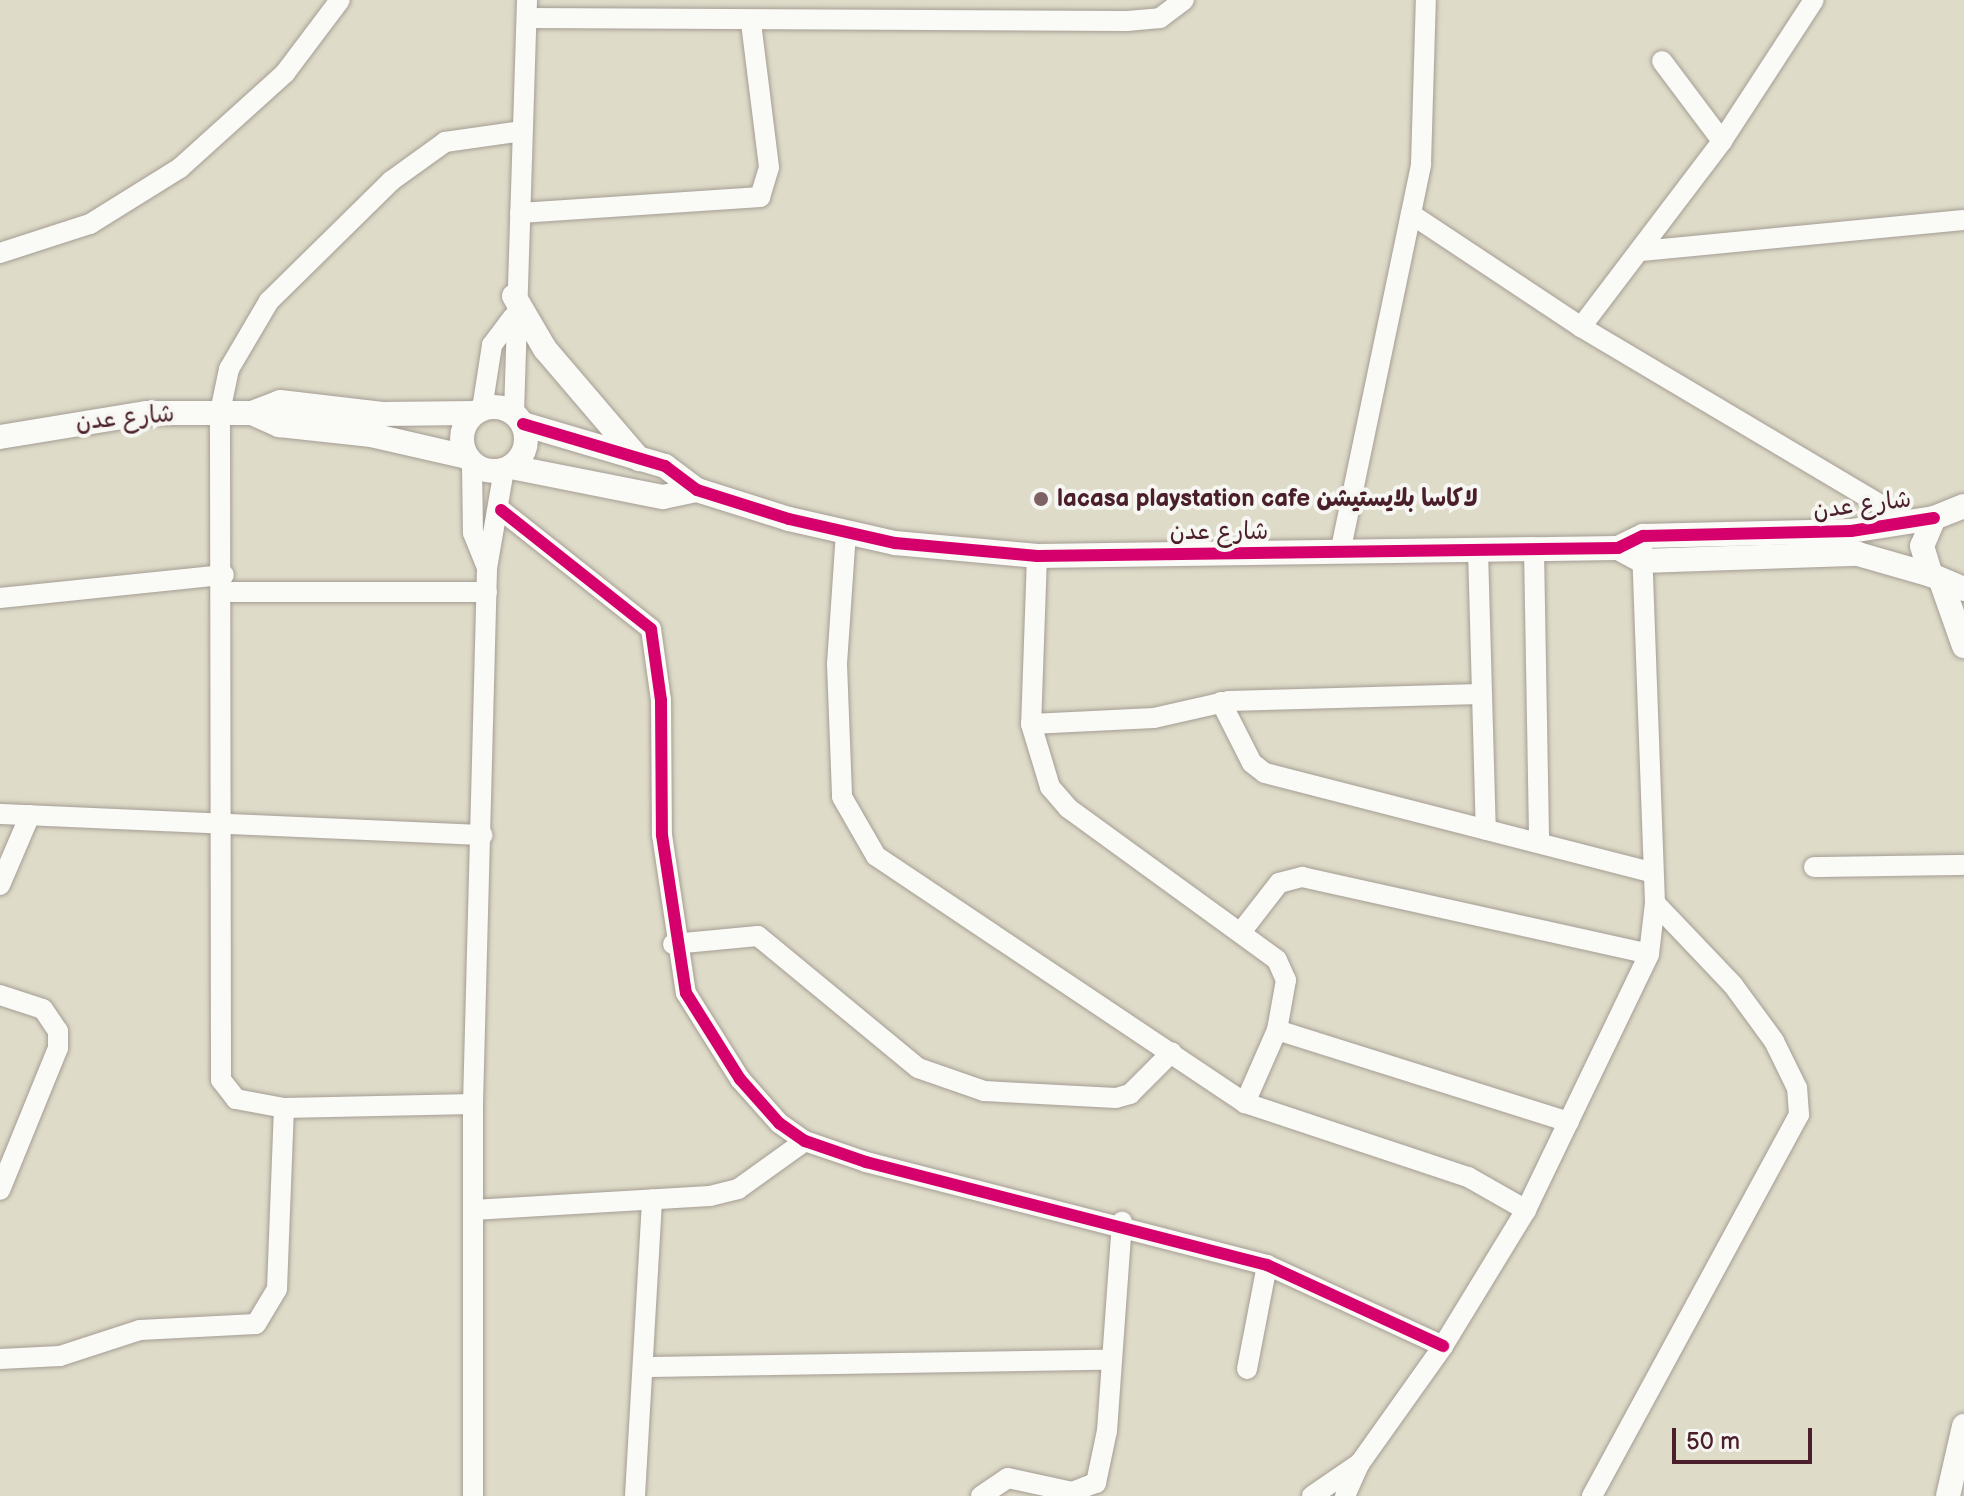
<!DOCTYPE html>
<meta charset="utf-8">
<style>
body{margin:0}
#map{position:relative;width:1964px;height:1496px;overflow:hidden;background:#dedbc8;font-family:"Balsamiq Sans","Playpen Sans Arabic",sans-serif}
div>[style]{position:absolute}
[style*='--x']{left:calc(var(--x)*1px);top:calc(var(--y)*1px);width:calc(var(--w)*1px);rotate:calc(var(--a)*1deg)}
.roads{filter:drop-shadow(0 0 2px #a59d94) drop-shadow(0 0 2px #a59d94)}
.minor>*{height:20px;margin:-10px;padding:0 10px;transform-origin:10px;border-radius:10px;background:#fafaf7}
.tertiary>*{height:24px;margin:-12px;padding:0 12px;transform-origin:12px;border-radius:12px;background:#fafaf7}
.tertiary>.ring{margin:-12px;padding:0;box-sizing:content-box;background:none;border:24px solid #fafaf7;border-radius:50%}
.cycleway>*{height:12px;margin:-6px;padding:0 6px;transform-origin:6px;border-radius:6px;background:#d6006c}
.dots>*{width:22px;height:22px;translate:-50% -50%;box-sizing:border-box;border:4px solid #f6f6f2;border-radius:50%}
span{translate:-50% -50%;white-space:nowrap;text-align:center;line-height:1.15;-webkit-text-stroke:8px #f6f6f2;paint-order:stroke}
.street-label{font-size:24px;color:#4a1f2b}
.poi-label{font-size:24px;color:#4a1f2b;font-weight:700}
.left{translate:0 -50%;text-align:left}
.scale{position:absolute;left:1672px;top:1428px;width:140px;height:36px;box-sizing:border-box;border:4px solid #4a1f2b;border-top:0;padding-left:10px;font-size:24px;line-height:28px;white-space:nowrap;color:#4a1f2b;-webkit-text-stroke:6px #f6f6f2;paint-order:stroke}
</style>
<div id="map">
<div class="roads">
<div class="minor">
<div style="--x:528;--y:18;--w:599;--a:0.29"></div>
<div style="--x:1127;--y:21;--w:33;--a:-5"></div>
<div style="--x:1160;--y:18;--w:30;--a:-37"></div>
<div style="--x:1662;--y:61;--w:100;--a:53.1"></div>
<div style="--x:520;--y:213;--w:241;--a:-3.8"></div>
<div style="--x:760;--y:197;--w:31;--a:-73"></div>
<div style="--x:769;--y:167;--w:145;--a:-97.1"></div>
<div style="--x:1411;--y:214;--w:204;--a:33.6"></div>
<div style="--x:1581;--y:327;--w:382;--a:30.7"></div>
<div style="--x:1641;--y:251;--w:324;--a:-5.5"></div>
<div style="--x:0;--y:253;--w:95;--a:-17.9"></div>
<div style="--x:90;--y:224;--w:106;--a:-31.9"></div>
<div style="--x:180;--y:168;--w:142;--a:-42.1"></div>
<div style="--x:285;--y:73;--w:91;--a:-53"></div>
<div style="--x:1581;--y:327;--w:233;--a:-52.8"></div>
<div style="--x:1722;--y:141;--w:168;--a:-56.9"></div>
<div style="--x:482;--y:409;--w:65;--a:-81.1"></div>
<div style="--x:492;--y:345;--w:35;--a:-53"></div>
<div style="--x:514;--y:414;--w:414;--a:-88.2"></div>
<div style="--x:472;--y:464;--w:69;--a:89.2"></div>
<div style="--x:473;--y:533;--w:38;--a:68"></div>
<div style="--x:501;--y:510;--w:191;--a:38.4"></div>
<div style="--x:651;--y:629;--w:72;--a:82"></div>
<div style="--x:661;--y:700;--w:135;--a:89.6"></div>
<div style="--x:662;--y:835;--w:160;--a:81.4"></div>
<div style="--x:686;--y:993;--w:102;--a:57.9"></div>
<div style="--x:740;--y:1079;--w:59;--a:48.4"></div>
<div style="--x:779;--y:1123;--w:32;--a:35"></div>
<div style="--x:805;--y:1141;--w:65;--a:19"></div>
<div style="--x:866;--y:1162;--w:414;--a:14.4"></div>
<div style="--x:1267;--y:1265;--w:194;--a:24.7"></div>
<div style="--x:846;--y:532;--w:132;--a:93.9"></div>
<div style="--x:837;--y:664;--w:133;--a:87.8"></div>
<div style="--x:842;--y:797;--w:68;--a:60"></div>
<div style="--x:876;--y:856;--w:444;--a:33.8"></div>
<div style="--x:1245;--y:1103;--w:235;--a:18.4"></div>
<div style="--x:1468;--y:1177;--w:67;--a:29.6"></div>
<div style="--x:1534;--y:549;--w:293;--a:89"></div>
<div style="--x:1478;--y:550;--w:280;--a:88.4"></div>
<div style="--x:1340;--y:553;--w:397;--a:-78.2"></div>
<div style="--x:1421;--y:164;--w:164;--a:-88.3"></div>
<div style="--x:1037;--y:556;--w:168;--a:92"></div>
<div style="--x:1031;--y:724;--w:66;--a:73.2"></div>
<div style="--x:1050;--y:787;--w:28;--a:49"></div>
<div style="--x:1068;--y:808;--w:258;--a:36"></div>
<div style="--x:1277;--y:960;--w:22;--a:66"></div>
<div style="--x:1286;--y:980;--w:51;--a:100.2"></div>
<div style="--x:1277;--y:1030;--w:80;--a:113.7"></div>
<div style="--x:225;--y:592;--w:262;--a:0"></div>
<div style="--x:0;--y:598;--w:225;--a:-5.9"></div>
<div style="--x:1221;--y:702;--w:68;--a:63.1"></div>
<div style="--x:1252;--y:763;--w:16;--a:38"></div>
<div style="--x:1265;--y:773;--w:398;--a:14.4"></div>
<div style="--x:1031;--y:724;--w:123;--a:-2.8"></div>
<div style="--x:1154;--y:718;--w:77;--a:-12.8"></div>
<div style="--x:1229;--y:701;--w:251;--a:-1.6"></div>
<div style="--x:0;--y:814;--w:483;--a:2.5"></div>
<div style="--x:1814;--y:867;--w:150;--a:-0.8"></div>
<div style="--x:0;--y:885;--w:76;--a:-66.8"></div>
<div style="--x:1241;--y:932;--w:62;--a:-52.2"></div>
<div style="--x:1279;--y:883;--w:24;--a:-15"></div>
<div style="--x:1302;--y:877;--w:355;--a:12.5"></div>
<div style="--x:673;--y:944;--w:85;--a:-5.4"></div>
<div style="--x:758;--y:936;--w:207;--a:39.5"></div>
<div style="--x:918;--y:1068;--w:70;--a:19.2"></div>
<div style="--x:984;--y:1091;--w:132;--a:3"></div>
<div style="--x:1116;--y:1098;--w:15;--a:-16"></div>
<div style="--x:1130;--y:1094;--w:59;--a:-45"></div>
<div style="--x:0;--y:995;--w:45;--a:18"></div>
<div style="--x:43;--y:1009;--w:27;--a:56"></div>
<div style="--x:58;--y:1031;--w:17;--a:90"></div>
<div style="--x:58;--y:1048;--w:153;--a:112.2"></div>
<div style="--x:1277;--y:1030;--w:306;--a:17.5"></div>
<div style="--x:473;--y:1104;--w:189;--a:178.8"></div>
<div style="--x:284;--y:1108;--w:49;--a:-169.4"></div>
<div style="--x:236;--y:1099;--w:24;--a:-128"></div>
<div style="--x:221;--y:1080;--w:668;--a:-90.09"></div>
<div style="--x:220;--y:412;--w:44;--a:-78.2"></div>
<div style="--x:229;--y:369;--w:79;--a:-59.5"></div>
<div style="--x:269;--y:301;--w:171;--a:-44.5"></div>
<div style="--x:391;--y:181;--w:67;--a:-35.8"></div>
<div style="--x:445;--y:142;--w:78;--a:-8.1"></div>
<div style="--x:473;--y:1210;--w:237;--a:-3.4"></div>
<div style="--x:710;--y:1196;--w:29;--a:-14"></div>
<div style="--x:738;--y:1189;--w:82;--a:-35.6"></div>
<div style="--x:0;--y:1359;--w:60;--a:-2.9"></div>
<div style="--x:60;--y:1356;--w:84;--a:-18"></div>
<div style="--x:140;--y:1330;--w:116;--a:-3"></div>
<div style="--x:256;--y:1324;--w:41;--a:-59"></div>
<div style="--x:277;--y:1289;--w:181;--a:-87.8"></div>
<div style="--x:644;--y:1367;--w:464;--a:-0.9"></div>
<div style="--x:1247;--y:1369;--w:106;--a:-79.1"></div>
<div style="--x:473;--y:1496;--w:392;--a:-90"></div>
<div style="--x:473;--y:1104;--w:536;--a:-88.5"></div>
<div style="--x:487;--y:568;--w:99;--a:-80.2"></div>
<div style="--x:635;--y:1496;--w:297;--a:-86.7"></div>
<div style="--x:981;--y:1496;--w:32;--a:-34"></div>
<div style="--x:1008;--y:1478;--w:66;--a:12.3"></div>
<div style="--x:1072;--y:1492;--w:26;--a:-21"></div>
<div style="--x:1096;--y:1483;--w:53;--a:-78.1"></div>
<div style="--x:1107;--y:1431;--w:210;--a:-85.9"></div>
<div style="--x:1312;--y:1496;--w:58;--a:-34.5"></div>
<div style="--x:1360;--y:1463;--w:143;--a:-54.6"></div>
<div style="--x:1443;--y:1346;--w:159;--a:-58.6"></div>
<div style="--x:1526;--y:1210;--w:284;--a:-64.3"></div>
<div style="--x:1649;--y:954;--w:51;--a:-83.3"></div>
<div style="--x:1655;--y:903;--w:355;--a:-92.1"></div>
<div style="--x:1345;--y:1496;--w:36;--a:-66"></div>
<div style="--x:1592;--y:1496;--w:434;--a:-61.5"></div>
<div style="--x:1799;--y:1115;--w:27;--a:-94"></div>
<div style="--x:1797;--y:1088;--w:52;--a:-116.1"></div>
<div style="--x:1774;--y:1041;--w:69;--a:-126.2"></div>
<div style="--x:1733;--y:985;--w:113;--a:-133.6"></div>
</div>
<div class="tertiary">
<div style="--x:514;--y:296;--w:61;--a:59.7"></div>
<div style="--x:545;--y:349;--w:145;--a:49.5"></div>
<div class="ring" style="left:462px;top:407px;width:40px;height:40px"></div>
<div style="--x:252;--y:413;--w:30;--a:-21"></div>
<div style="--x:280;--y:402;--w:103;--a:6.7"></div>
<div style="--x:382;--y:414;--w:92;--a:-0.6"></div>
<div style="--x:523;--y:424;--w:148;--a:16.5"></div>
<div style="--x:665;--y:466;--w:40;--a:37"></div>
<div style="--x:697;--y:490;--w:96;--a:17.5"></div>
<div style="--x:789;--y:519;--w:109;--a:12.8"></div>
<div style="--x:895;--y:543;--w:143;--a:5.2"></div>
<div style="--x:1037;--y:556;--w:581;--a:-0.79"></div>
<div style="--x:1618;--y:548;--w:28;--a:-26"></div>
<div style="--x:1643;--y:536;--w:208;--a:-1.4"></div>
<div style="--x:1851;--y:531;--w:84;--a:-8.9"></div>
<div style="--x:0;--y:437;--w:149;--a:-9.3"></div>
<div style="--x:147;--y:413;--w:105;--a:0"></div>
<div style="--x:252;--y:413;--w:30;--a:24"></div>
<div style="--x:279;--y:425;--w:93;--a:6.2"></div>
<div style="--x:371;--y:435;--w:98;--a:12.9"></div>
<div style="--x:511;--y:467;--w:155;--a:11.2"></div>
<div style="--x:663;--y:497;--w:35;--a:-12"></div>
<div style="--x:1964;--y:506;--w:32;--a:158"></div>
<div style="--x:1934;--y:518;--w:30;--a:113"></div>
<div style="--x:1922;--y:546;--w:30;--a:73"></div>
<div style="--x:1931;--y:575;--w:36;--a:23"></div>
<div style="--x:1618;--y:548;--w:27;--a:28"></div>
<div style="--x:1642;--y:561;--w:216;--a:-1.9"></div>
<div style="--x:1858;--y:554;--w:76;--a:16"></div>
<div style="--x:1942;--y:584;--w:66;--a:70.5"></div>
<div style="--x:1948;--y:1496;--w:72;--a:-77.1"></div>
</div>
</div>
<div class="cycleway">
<div style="--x:523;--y:424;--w:148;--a:16.5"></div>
<div style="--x:665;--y:466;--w:40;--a:37"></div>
<div style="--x:697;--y:490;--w:96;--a:17.5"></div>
<div style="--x:789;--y:519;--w:109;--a:12.8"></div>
<div style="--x:895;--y:543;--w:143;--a:5.2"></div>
<div style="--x:1037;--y:556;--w:581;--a:-0.79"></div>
<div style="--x:1618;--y:548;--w:28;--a:-26"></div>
<div style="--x:1643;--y:536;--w:208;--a:-1.4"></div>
<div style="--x:1851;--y:531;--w:84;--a:-8.9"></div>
<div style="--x:501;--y:510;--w:191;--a:38.4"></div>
<div style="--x:651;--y:629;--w:72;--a:82"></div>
<div style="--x:661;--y:700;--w:135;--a:89.6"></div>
<div style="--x:662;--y:835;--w:160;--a:81.4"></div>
<div style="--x:686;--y:993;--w:102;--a:57.9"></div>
<div style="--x:740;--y:1079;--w:59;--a:48.4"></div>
<div style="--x:779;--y:1123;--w:32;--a:35"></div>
<div style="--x:805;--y:1141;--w:65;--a:19"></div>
<div style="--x:866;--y:1162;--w:414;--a:14.4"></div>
<div style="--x:1267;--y:1265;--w:194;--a:24.7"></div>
</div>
<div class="dots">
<div style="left:1041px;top:499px;background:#7e6162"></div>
</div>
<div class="street-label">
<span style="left:125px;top:418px;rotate:-5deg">شارع عدن</span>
<span style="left:1862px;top:505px;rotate:-7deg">شارع عدن</span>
<span style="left:1219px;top:532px">شارع عدن</span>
</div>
<div class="poi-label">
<span class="left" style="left:1057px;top:499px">lacasa playstation cafe لاكاسا بلايستيشن</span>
</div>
<div class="scale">50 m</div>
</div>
